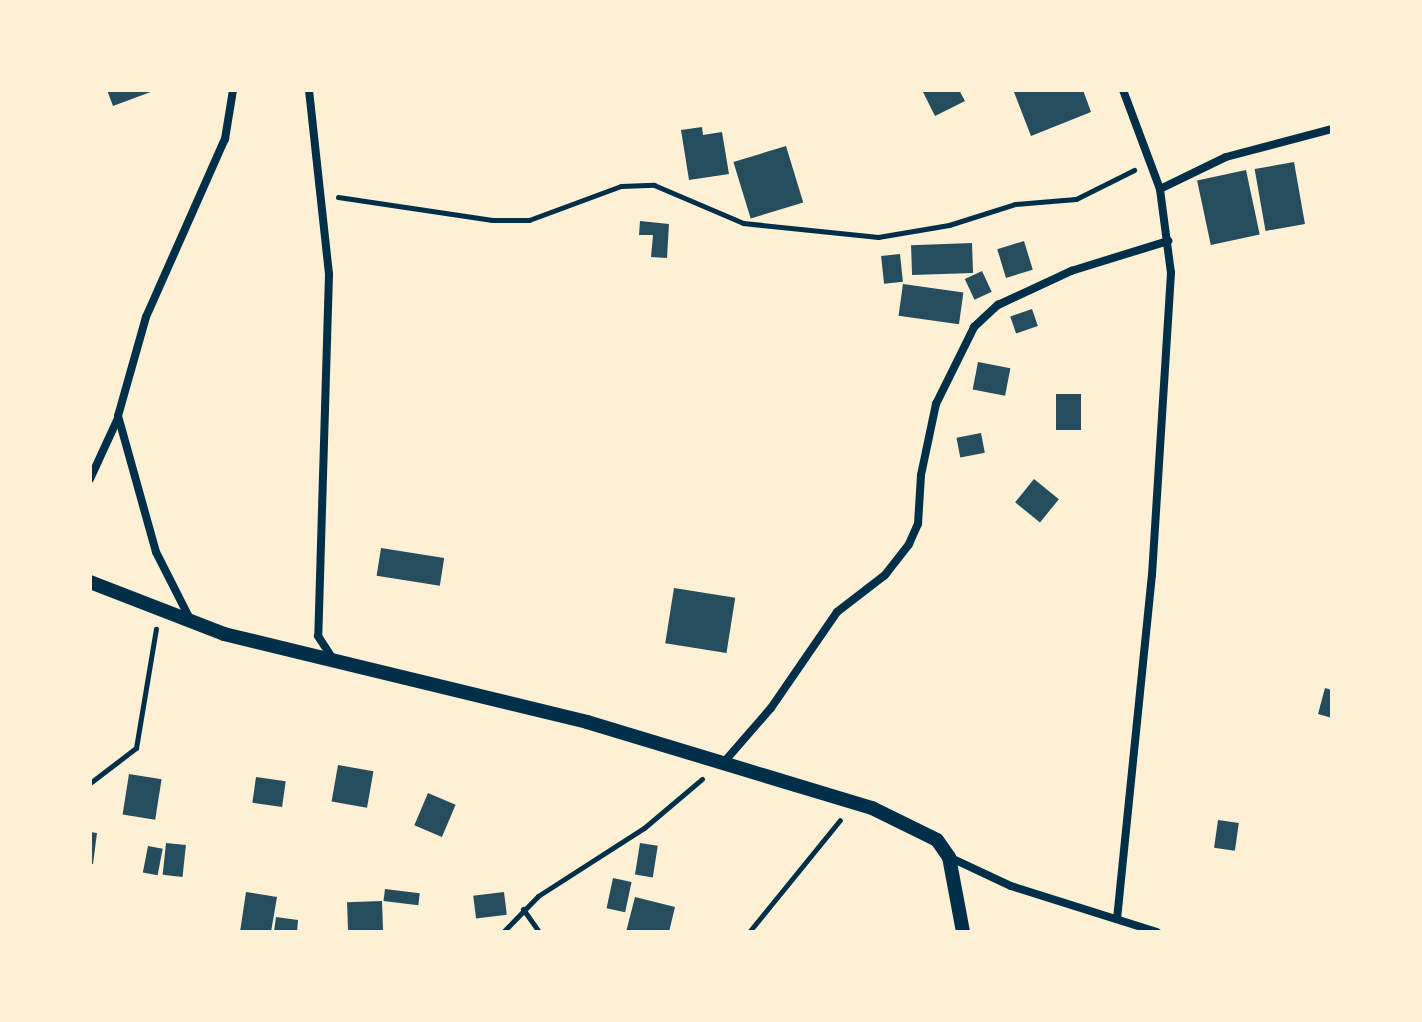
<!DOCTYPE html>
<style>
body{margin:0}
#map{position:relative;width:1422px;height:1022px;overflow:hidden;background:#fdf0d5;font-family:"Nunito Sans",sans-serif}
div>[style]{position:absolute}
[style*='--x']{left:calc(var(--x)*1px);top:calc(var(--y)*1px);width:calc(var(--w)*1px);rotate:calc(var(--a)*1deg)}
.building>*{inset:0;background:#264d5e;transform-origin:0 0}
.path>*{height:5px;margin:-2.5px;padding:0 2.5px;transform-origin:2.5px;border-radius:2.5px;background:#003049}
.minor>*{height:8px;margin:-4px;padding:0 4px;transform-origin:4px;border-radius:4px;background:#003049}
.tertiary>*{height:14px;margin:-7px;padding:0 7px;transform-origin:7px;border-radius:7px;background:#003049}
span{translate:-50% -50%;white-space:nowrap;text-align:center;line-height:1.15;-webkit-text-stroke:8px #fdf0d5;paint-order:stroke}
.frame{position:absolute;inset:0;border:92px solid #fdf0d5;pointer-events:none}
</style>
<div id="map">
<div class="building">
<div style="clip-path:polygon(107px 90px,156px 90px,113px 106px)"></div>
<div style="clip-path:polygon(922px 90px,959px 90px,965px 101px,935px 116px)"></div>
<div style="clip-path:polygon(1083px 90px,1091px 112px,1031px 136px,1014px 92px)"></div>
<div style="clip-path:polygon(702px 127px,703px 135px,722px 132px,729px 174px,689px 180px,681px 130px)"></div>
<div style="left:786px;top:146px;width:59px;height:55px;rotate:73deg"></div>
<div style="left:1294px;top:162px;width:63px;height:40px;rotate:80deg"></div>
<div style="left:1246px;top:170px;width:66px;height:50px;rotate:78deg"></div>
<div style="clip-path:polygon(640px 221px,669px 224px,667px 258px,651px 257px,653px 235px,639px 235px)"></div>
<div style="left:1024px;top:241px;width:30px;height:28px;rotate:73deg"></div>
<div style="left:972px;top:243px;width:30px;height:61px;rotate:88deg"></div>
<div style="left:900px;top:254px;width:28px;height:19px;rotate:84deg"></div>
<div style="left:982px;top:271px;width:23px;height:19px;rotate:65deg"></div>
<div style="left:903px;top:284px;width:61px;height:32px;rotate:8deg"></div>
<div style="left:1032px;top:309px;width:18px;height:23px;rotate:71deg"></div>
<div style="left:978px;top:362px;width:33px;height:28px;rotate:11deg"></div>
<div style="left:1056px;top:394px;width:25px;height:36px"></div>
<div style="left:981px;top:433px;width:20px;height:25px;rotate:79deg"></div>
<div style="left:1034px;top:479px;width:32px;height:30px;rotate:39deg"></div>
<div style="left:381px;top:548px;width:64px;height:28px;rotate:9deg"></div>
<div style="left:674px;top:588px;width:62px;height:56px;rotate:9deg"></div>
<div style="clip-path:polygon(1325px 688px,1332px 690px,1332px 718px,1318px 714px)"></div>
<div style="left:338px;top:765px;width:36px;height:37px;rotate:10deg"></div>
<div style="left:129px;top:774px;width:33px;height:41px;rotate:9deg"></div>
<div style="left:256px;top:777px;width:30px;height:26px;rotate:8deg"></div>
<div style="left:428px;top:793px;width:30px;height:35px;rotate:23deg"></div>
<div style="left:1218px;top:820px;width:21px;height:28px;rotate:8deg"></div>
<div style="clip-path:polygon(90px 832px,97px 833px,93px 864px,90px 864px)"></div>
<div style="left:166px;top:843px;width:20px;height:32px;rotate:6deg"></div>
<div style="left:640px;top:843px;width:18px;height:32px;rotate:9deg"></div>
<div style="left:148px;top:846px;width:15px;height:27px;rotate:11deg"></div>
<div style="left:613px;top:878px;width:19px;height:31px;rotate:12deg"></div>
<div style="left:385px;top:889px;width:35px;height:12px;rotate:7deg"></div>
<div style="clip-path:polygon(246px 892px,277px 897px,271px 932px,240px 932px)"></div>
<div style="left:504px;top:892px;width:23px;height:31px;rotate:83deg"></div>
<div style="clip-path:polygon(635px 897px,675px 907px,669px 932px,626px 932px)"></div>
<div style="left:382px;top:901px;width:31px;height:35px;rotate:88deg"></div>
<div style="clip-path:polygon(276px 917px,298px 920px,297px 932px,274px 931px)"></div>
</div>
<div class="path">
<div style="--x:338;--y:197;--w:156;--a:8.5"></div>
<div style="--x:492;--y:220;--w:37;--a:0"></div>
<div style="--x:529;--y:220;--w:98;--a:-20.3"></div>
<div style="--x:621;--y:186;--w:33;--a:-2"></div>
<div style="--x:654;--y:185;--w:97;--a:23.1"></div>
<div style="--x:743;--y:223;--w:136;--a:5.9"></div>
<div style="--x:878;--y:237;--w:72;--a:-9.6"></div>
<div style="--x:949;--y:225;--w:69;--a:-17.7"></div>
<div style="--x:1015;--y:204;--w:61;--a:-4.7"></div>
<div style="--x:1076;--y:199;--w:65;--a:-26.6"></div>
<div style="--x:90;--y:783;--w:58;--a:-37.3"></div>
<div style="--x:136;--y:748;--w:121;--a:-80.5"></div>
<div style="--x:523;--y:909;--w:28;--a:55"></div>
<div style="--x:503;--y:932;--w:50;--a:-45.8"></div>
<div style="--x:538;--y:896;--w:126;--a:-32.7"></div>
<div style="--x:644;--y:828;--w:76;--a:-40.2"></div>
<div style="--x:749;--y:932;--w:144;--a:-50.9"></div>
</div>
<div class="minor">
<div style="--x:309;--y:90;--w:185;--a:83.8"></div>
<div style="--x:329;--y:274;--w:362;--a:91.7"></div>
<div style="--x:318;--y:636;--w:27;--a:57"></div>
<div style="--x:1160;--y:189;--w:73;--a:-25.9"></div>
<div style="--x:1226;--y:157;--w:110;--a:-14.8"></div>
<div style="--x:90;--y:479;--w:67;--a:-65.3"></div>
<div style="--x:191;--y:621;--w:77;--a:-116.9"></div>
<div style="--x:156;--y:552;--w:141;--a:-105.6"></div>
<div style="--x:118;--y:416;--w:103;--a:-74.2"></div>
<div style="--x:146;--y:317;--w:195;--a:-66.1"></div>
<div style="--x:225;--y:139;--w:50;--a:-80.7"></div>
<div style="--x:724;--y:762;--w:72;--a:-49"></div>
<div style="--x:771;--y:708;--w:116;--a:-55.5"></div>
<div style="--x:837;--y:612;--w:61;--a:-37.6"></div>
<div style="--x:885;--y:575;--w:39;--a:-52"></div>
<div style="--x:909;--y:544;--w:22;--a:-66"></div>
<div style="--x:918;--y:524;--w:49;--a:-86.5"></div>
<div style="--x:921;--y:475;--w:73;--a:-78.1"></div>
<div style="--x:936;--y:404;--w:86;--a:-63.7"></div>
<div style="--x:974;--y:327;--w:33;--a:-43"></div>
<div style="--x:998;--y:305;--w:81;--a:-25"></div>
<div style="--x:1071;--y:271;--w:102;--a:-17.2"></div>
<div style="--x:949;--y:857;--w:68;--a:25.1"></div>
<div style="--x:1011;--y:886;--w:153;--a:17.5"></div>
<div style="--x:1117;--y:919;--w:346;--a:-84.2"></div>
<div style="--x:1152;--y:575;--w:303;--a:-86.4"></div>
<div style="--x:1171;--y:273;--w:85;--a:-97.5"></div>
<div style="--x:1160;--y:189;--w:106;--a:-110.5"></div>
</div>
<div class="tertiary">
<div style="--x:90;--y:582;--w:144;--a:21.2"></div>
<div style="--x:224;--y:634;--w:374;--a:13.6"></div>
<div style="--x:587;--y:722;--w:298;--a:16.8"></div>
<div style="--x:872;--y:808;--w:72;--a:26.2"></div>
<div style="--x:937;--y:840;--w:21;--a:55"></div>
<div style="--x:949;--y:857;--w:76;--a:79.4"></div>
</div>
<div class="frame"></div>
</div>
